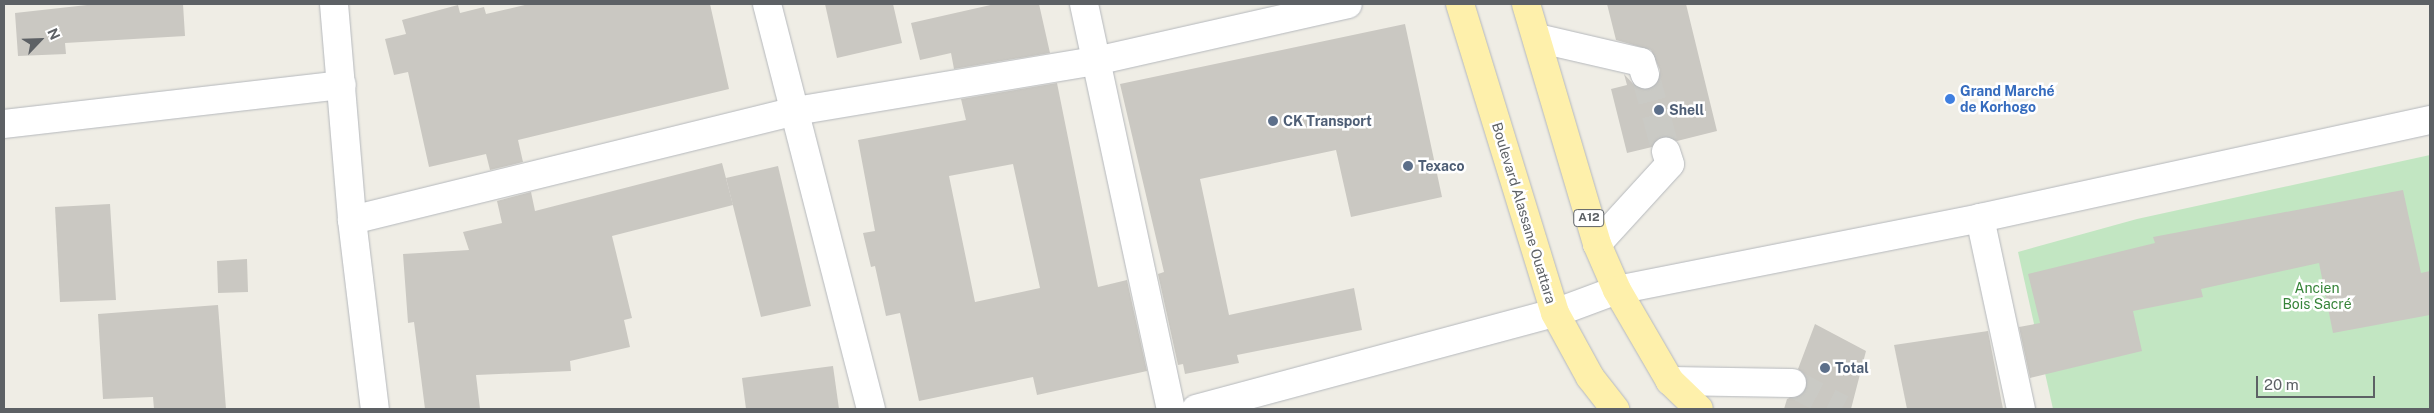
<!DOCTYPE html>
<meta charset="utf-8">
<style>
body{margin:0}
#map{position:relative;width:2434px;height:413px;overflow:hidden;background:#efede5;font-family:"Public Sans",sans-serif}
div>[style]{position:absolute}
.green>*{inset:0;background:#c2e6c2}
.building>*{inset:0;background:#cac8c2}
.minor-tunnel>*{height:28px;margin-top:-14px;transform-origin:0;background:repeating-linear-gradient(90deg,#cacac5 0 28px,transparent 0 42px)}
.roads{filter:drop-shadow(0 0 1px #b5b8bc) drop-shadow(0 0 1px #b5b8bc)}
.minor>*{height:28px;margin:-14px;padding:0 14px;transform-origin:14px;border-radius:14px;background:#fff}
.major>*{height:28px;margin:-14px;padding:0 14px;transform-origin:14px;border-radius:14px;background:#fef0ab}
.dots>*{width:14px;height:14px;translate:-50% -50%;box-sizing:border-box;border:2px solid #fff;border-radius:50%}
span{translate:-50% -50%;white-space:nowrap;text-align:center;line-height:1.15;-webkit-text-stroke:5px #fff;paint-order:stroke}
.shield-label span{padding:1px 4px;background:#fff;border:1px solid;border-radius:4px;-webkit-text-stroke-width:0}
.shield-label{font-size:12px;color:#5d6165;font-weight:700}
.shop-label{font-size:14px;color:#366cbe;font-weight:700}
.left{translate:0 -50%;text-align:left}
.service-label{font-size:14px;color:#4e5e75;font-weight:700}
.street-label{font-size:14px;color:#5d6165}
.park-label{font-size:14px;color:#368439}
.frame{position:absolute;inset:0;border:5px solid #5d6165;pointer-events:none}
.north{position:absolute;left:15px;top:15px;width:50px;height:50px;-webkit-text-stroke:4px #fff;paint-order:stroke;rotate:66deg;font-size:14px;font-weight:700;line-height:20px;text-align:center;color:#5d6165}
.north::after{content:'';display:block;margin:auto;width:18px;height:22px;background:#5d6165;clip-path:polygon(50% 0,100% 100%,50% 72%,0 100%)}
.scale{position:absolute;left:2256px;top:376px;width:119px;height:22px;box-sizing:border-box;border:2px solid #5d6165;border-top:0;padding-left:6px;font-size:15px;line-height:18px;white-space:nowrap;color:#5d6165;-webkit-text-stroke:4px #fff;paint-order:stroke}
</style>
<div id="map">
<div class="green">
<i style="clip-path:polygon(2430px 155px,2430px 409px,2053px 409px,2018px 252px,2137px 219px)"></i>
</div>
<div class="building">
<i style="clip-path:polygon(96px 4px,183px 4px,185px 36px,65px 43px,66px 54px,18px 56px,15px 13px)"></i>
<i style="clip-path:polygon(529px 4px,710px 4px,729px 89px,518px 140px,523px 162px,490px 170px,486px 154px,429px 167px,408px 72px,394px 75px,385px 39px,406px 34px,402px 20px,458px 5px,460px 13px,484px 7px,486px 14px)"></i>
<i style="clip-path:polygon(825px 4px,893px 4px,902px 43px,837px 58px)"></i>
<i style="clip-path:polygon(995px 4px,1039px 4px,1050px 53px,954px 69px,951px 53px,920px 60px,911px 23px)"></i>
<i style="clip-path:polygon(1607px 4px,1686px 4px,1717px 131px,1677px 141px,1662px 137px,1652px 147px,1627px 153px,1611px 89px,1627px 85px,1624px 74px,1635px 86px,1650px 89px,1660px 78px,1660px 70px,1651px 50px,1616px 40px)"></i>
<i style="clip-path:polygon(1405px 24px,1442px 197px,1351px 217px,1336px 150px,1200px 179px,1229px 315px,1354px 288px,1362px 330px,1237px 355px,1239px 363px,1185px 374px,1183px 364px,1178px 365px,1158px 274px,1164px 272px,1120px 84px)"></i>
<i style="clip-path:polygon(evenodd,1057px 83px,1098px 287px,1127px 280px,1147px 371px,1037px 395px,1033px 377px,919px 401px,900px 313px,886px 316px,875px 266px,871px 267px,863px 233px,875px 231px,858px 140px,966px 120px,961px 99px,1057px 83px,1013px 164px,1040px 288px,975px 302px,949px 176px,1013px 164px)"></i>
<i style="clip-path:polygon(722px 163px,733px 205px,612px 236px,632px 318px,624px 320px,630px 347px,570px 361px,571px 371px,476px 375px,480px 409px,425px 409px,414px 322px,408px 323px,403px 254px,469px 250px,463px 232px,502px 223px,497px 201px,531px 192px,535px 211px)"></i>
<i style="clip-path:polygon(778px 166px,811px 306px,761px 317px,726px 178px)"></i>
<i style="clip-path:polygon(2403px 190px,2421px 273px,2430px 271px,2430px 315px,2333px 333px,2319px 263px,2201px 289px,2203px 297px,2133px 311px,2142px 351px,2030px 378px,2019px 327px,2040px 323px,2028px 274px,2155px 243px,2153px 237px)"></i>
<i style="clip-path:polygon(110px 204px,116px 300px,60px 302px,55px 207px)"></i>
<i style="clip-path:polygon(247px 259px,248px 292px,218px 293px,217px 261px)"></i>
<i style="clip-path:polygon(218px 305px,226px 409px,154px 409px,153px 397px,103px 399px,98px 314px)"></i>
<i style="clip-path:polygon(1815px 324px,1866px 351px,1851px 409px,1784px 409px,1787px 399px,1806px 391px,1806px 376px,1798px 369px)"></i>
<i style="clip-path:polygon(1988px 331px,2003px 409px,1907px 409px,1894px 345px)"></i>
<i style="clip-path:polygon(833px 366px,839px 409px,746px 409px,742px 378px)"></i>
</div>
<div class="minor-tunnel">
<i style="left:1645px;top:74px;width:81px;rotate:74.9deg"></i>
<i style="left:1792px;top:383px;width:56px;rotate:27.5deg"></i>
</div>
<div class="roads">
<div class="minor">
<i style="left:334px;top:4px;width:217px;rotate:85.2deg"></i>
<i style="left:352px;top:220px;width:190px;rotate:83.1deg"></i>
<i style="left:767px;top:4px;width:418px;rotate:75.6deg"></i>
<i style="left:1084px;top:4px;width:414px;rotate:77.9deg"></i>
<i style="left:1537px;top:38px;width:107px;rotate:13deg"></i>
<i style="left:1641px;top:62px;width:13px;rotate:72deg"></i>
<i style="left:4px;top:124px;width:340px;rotate:-6.6deg"></i>
<i style="left:1980px;top:218px;width:195px;rotate:77.9deg"></i>
<i style="left:352px;top:220px;width:457px;rotate:-13.8deg"></i>
<i style="left:796px;top:111px;width:308px;rotate:-9.5deg"></i>
<i style="left:1100px;top:60px;width:254px;rotate:-12.7deg"></i>
<i style="left:1597px;top:244px;width:108px;rotate:-47.6deg"></i>
<i style="left:1670px;top:164px;width:13px;rotate:-108deg"></i>
<i style="left:1670px;top:381px;width:122px;rotate:0.9deg"></i>
<i style="left:1196px;top:409px;width:372px;rotate:-15deg"></i>
<i style="left:1555px;top:313px;width:66px;rotate:-20.4deg"></i>
<i style="left:1617px;top:290px;width:370px;rotate:-11.2deg"></i>
<i style="left:1980px;top:218px;width:461px;rotate:-12.3deg"></i>
</div>
<div class="major">
<i style="left:1460px;top:4px;width:323px;rotate:72.9deg"></i>
<i style="left:1555px;top:313px;width:73px;rotate:61.3deg"></i>
<i style="left:1590px;top:377px;width:41px;rotate:52deg"></i>
<i style="left:1526px;top:4px;width:250px;rotate:73.5deg"></i>
<i style="left:1597px;top:244px;width:50px;rotate:66.5deg"></i>
<i style="left:1617px;top:290px;width:105px;rotate:59.8deg"></i>
<i style="left:1670px;top:381px;width:40px;rotate:44deg"></i>
</div>
</div>
<div class="dots">
<i style="left:1950px;top:99px;background:#3f7fe0"></i>
<i style="left:1659px;top:110px;background:#5c6f8a"></i>
<i style="left:1273px;top:121px;background:#5c6f8a"></i>
<i style="left:1408px;top:166px;background:#5c6f8a"></i>
<i style="left:1825px;top:368px;background:#5c6f8a"></i>
</div>
<div class="shield-label">
<span style="left:1589px;top:218px">A12</span>
</div>
<div class="shop-label">
<span class="left" style="left:1960px;top:99px">Grand Marché<br>de Korhogo</span>
</div>
<div class="service-label">
<span class="left" style="left:1669px;top:110px">Shell</span>
<span class="left" style="left:1283px;top:121px">CK Transport</span>
<span class="left" style="left:1418px;top:166px">Texaco</span>
<span class="left" style="left:1835px;top:368px">Total</span>
</div>
<div class="street-label">
<span style="left:1524px;top:213px;rotate:73deg">Boulevard Alassane Ouattara</span>
</div>
<div class="park-label">
<span style="left:2317px;top:296px">Ancien<br>Bois Sacré</span>
</div>
<div class="frame"></div>
<div class="north">N</div>
<div class="scale">20 m</div>
</div>
